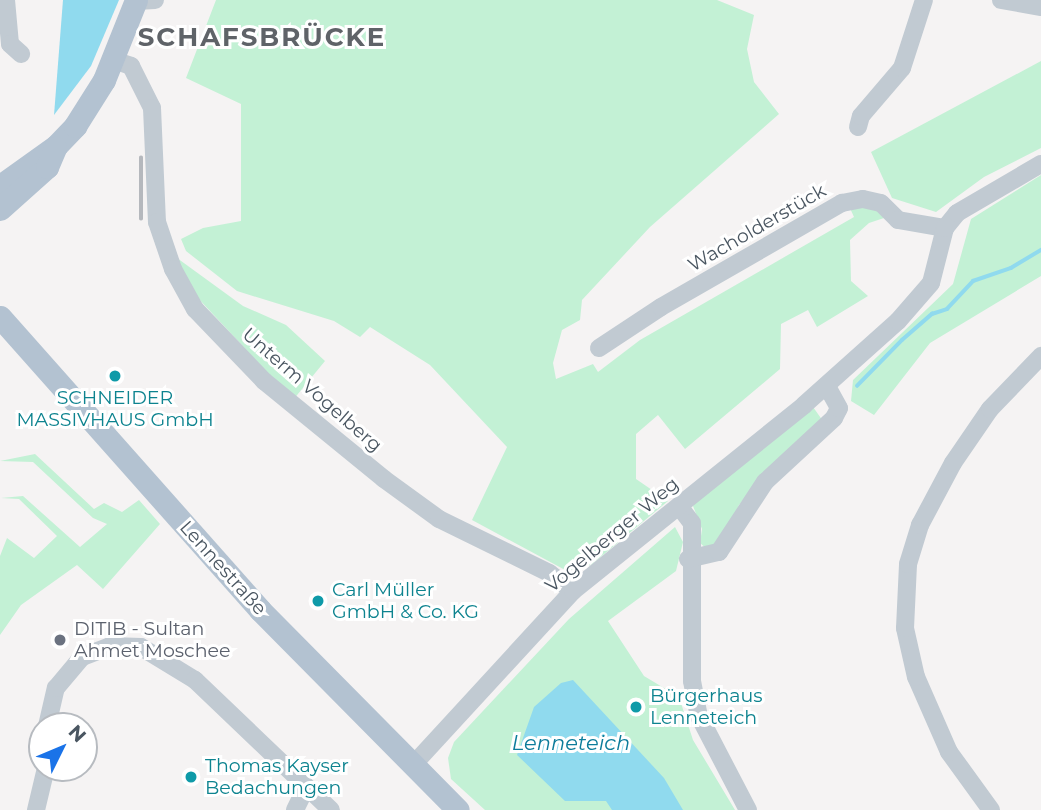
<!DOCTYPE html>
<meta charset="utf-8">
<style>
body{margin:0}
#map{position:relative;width:1041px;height:810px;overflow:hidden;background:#f5f3f3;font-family:Montserrat,sans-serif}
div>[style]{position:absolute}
.green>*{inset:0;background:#c3f1d5}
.water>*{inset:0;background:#90daee}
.stream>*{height:3.5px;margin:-1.75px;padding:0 1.75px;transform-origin:1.75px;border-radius:1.75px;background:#90daee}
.minor>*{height:18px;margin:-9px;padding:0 9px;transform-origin:9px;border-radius:9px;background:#c1cad2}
.major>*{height:23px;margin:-11.5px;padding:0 11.5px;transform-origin:11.5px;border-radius:11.5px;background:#b3c2d1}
.rail>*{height:3.5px;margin:-1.75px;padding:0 1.75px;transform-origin:1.75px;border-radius:1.75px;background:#b5b8bd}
.dots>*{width:19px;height:19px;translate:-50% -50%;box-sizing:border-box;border:4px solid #fff;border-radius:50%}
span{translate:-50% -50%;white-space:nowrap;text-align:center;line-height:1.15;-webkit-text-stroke:6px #fff;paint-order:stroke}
.street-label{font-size:19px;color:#4a5661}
.culture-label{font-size:19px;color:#0d838f}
.left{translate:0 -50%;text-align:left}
.worship-label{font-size:19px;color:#5b616d}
.water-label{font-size:21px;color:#0c7c9b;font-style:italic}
.district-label{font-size:26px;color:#5f6368;font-weight:700;letter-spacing:2px}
.north{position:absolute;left:28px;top:712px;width:70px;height:70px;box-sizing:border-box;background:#fff;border:2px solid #b7bbc0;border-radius:50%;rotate:47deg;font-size:19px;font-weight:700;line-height:28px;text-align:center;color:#4a5661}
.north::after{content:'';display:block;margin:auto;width:24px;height:32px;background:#1a73e8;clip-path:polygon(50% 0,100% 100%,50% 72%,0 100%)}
</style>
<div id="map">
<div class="green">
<i style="clip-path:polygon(216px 0,717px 0,754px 15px,747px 49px,754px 82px,779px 114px,650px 227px,582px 300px,580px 320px,562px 330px,553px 363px,556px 379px,593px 364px,598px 372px,640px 340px,854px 217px,849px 206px,875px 206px,887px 217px,869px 223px,850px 240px,851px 281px,868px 296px,817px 327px,808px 310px,781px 324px,780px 369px,685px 449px,658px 415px,636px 434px,636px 479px,668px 501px,591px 565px,567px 571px,472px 520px,507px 447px,430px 365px,370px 327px,360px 337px,334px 321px,237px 291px,186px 251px,181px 239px,203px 228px,241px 221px,241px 104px,186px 78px)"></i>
<i style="clip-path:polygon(1041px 61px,1041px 148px,984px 177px,936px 212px,892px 198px,871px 152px)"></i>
<i style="clip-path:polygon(1041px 175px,1041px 276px,930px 343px,874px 415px,851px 401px,853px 380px,953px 284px,971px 219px)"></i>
<i style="clip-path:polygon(177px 258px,243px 306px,286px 325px,325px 361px,293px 400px,196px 296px)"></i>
<i style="clip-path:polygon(813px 407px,823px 421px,755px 485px,739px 505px,724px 539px,707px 549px,700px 543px,702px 529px,693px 506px,701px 492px)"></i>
<i style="clip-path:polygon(35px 454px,94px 509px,104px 503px,122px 512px,139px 500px,160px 524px,103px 589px,77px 565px,21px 605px,0 635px,0 556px,7px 538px,34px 558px,57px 536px,19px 499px,1px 498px,23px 496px,80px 547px,107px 524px,93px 518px,33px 462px,0 461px)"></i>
<i style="clip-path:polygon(675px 527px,683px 542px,676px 571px,608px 621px,644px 676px,679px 697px,693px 740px,735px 810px,485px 810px,451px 779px,448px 758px,454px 742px,569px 619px)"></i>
</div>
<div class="water">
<i style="clip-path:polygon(63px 0,119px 0,91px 66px,54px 115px)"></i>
<i style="clip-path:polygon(573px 680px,664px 778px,683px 810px,612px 810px,606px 801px,565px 801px,517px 755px,534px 707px,561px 683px)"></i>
</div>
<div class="stream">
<i style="left:857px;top:386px;width:64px;rotate:-45.6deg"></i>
<i style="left:902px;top:340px;width:40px;rotate:-41deg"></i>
<i style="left:932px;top:314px;width:16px;rotate:-18deg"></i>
<i style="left:947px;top:309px;width:38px;rotate:-47deg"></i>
<i style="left:973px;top:281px;width:40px;rotate:-18.9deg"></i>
<i style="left:1011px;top:268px;width:35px;rotate:-31deg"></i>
</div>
<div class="minor">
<i style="left:6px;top:0;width:44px;rotate:84.8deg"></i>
<i style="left:10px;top:44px;width:15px;rotate:42deg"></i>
<i style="left:1001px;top:0;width:41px;rotate:9.9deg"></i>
<i style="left:136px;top:1px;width:19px;rotate:-3deg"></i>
<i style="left:113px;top:60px;width:19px;rotate:18deg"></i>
<i style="left:131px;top:66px;width:47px;rotate:63.4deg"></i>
<i style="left:152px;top:108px;width:114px;rotate:87.5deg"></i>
<i style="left:157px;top:222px;width:50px;rotate:71.2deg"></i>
<i style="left:173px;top:269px;width:46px;rotate:61.2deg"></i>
<i style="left:195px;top:309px;width:100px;rotate:46.2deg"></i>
<i style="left:264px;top:381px;width:155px;rotate:39.2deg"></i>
<i style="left:384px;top:479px;width:68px;rotate:36deg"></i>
<i style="left:439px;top:519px;width:123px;rotate:26.1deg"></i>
<i style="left:549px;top:573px;width:30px;rotate:37deg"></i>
<i style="left:858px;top:127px;width:11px;rotate:-75deg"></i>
<i style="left:861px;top:116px;width:63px;rotate:-49.5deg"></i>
<i style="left:902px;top:68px;width:71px;rotate:-72.1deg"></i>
<i style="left:599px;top:348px;width:74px;rotate:-33.5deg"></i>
<i style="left:661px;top:307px;width:209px;rotate:-29.9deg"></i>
<i style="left:842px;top:203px;width:21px;rotate:-11deg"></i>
<i style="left:863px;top:199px;width:18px;rotate:13deg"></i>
<i style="left:881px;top:203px;width:24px;rotate:45deg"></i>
<i style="left:898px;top:220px;width:48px;rotate:9.7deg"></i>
<i style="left:679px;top:506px;width:21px;rotate:53deg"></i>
<i style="left:692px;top:523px;width:158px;rotate:90deg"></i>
<i style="left:692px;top:681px;width:36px;rotate:79deg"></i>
<i style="left:699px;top:716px;width:106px;rotate:62.5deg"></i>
<i style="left:688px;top:559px;width:32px;rotate:-13deg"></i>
<i style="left:719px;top:552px;width:84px;rotate:-56.7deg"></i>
<i style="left:765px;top:482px;width:94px;rotate:-42.8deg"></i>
<i style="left:834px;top:418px;width:11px;rotate:-63deg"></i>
<i style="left:839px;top:408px;width:25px;rotate:-119deg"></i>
<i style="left:47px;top:726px;width:39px;rotate:-77deg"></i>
<i style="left:56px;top:688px;width:40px;rotate:-50deg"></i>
<i style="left:82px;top:657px;width:30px;rotate:-21deg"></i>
<i style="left:110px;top:646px;width:31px;rotate:2deg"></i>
<i style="left:141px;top:647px;width:63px;rotate:31.4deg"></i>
<i style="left:195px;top:680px;width:188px;rotate:43.7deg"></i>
<i style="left:412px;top:766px;width:238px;rotate:-47.4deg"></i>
<i style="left:573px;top:591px;width:297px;rotate:-38.8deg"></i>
<i style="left:804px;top:405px;width:126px;rotate:-41.8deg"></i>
<i style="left:898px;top:321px;width:50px;rotate:-49deg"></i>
<i style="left:931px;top:283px;width:57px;rotate:-75.7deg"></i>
<i style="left:945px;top:228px;width:19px;rotate:-51deg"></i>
<i style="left:957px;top:213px;width:97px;rotate:-30.3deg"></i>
<i style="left:36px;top:810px;width:43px;rotate:-76.6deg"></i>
<i style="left:295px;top:810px;width:25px;rotate:-64deg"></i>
<i style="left:991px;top:810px;width:72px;rotate:-125.9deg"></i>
<i style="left:949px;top:752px;width:82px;rotate:-113.7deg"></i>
<i style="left:916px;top:677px;width:50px;rotate:-102.7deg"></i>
<i style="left:905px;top:628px;width:64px;rotate:-87.3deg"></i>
<i style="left:908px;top:564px;width:41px;rotate:-72.9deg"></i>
<i style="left:920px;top:525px;width:70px;rotate:-62deg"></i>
<i style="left:953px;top:463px;width:65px;rotate:-55.6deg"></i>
<i style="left:990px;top:409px;width:74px;rotate:-46.1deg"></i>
</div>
<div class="major">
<i style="left:0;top:186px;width:69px;rotate:-35.5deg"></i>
<i style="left:56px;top:146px;width:28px;rotate:-46deg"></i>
<i style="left:75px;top:126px;width:54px;rotate:-57.8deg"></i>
<i style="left:104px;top:80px;width:86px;rotate:-68.2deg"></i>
<i style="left:0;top:209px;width:63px;rotate:-41.8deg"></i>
<i style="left:47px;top:167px;width:21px;rotate:-67deg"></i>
<i style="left:0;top:317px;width:392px;rotate:48.4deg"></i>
<i style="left:260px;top:610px;width:281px;rotate:45.3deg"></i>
</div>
<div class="rail">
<i style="left:141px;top:219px;width:61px;rotate:-90deg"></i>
</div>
<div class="dots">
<i style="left:115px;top:376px;background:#0f9aa8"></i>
<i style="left:318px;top:601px;background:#0f9aa8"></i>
<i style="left:60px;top:640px;background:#6b7280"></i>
<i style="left:636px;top:707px;background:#0f9aa8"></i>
<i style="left:191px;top:777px;background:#0f9aa8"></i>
</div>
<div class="street-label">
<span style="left:757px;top:228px;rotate:-30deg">Wacholderstück</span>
<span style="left:312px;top:390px;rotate:41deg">Unterm Vogelberg</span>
<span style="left:612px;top:535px;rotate:-40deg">Vogelberger Weg</span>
<span style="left:223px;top:568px;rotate:48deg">Lennestraße</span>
</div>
<div class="culture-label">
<span style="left:115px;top:409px">SCHNEIDER<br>MASSIVHAUS GmbH</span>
<span class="left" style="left:332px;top:601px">Carl Müller<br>GmbH &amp; Co. KG</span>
<span class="left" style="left:650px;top:707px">Bürgerhaus<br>Lenneteich</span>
<span class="left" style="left:205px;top:777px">Thomas Kayser<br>Bedachungen</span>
</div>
<div class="worship-label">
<span class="left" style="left:74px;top:640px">DITIB - Sultan<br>Ahmet Moschee</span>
</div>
<div class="water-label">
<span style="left:571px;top:743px">Lenneteich</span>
</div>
<div class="district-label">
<span style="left:262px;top:38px">SCHAFSBRÜCKE</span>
</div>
<div class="north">N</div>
</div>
